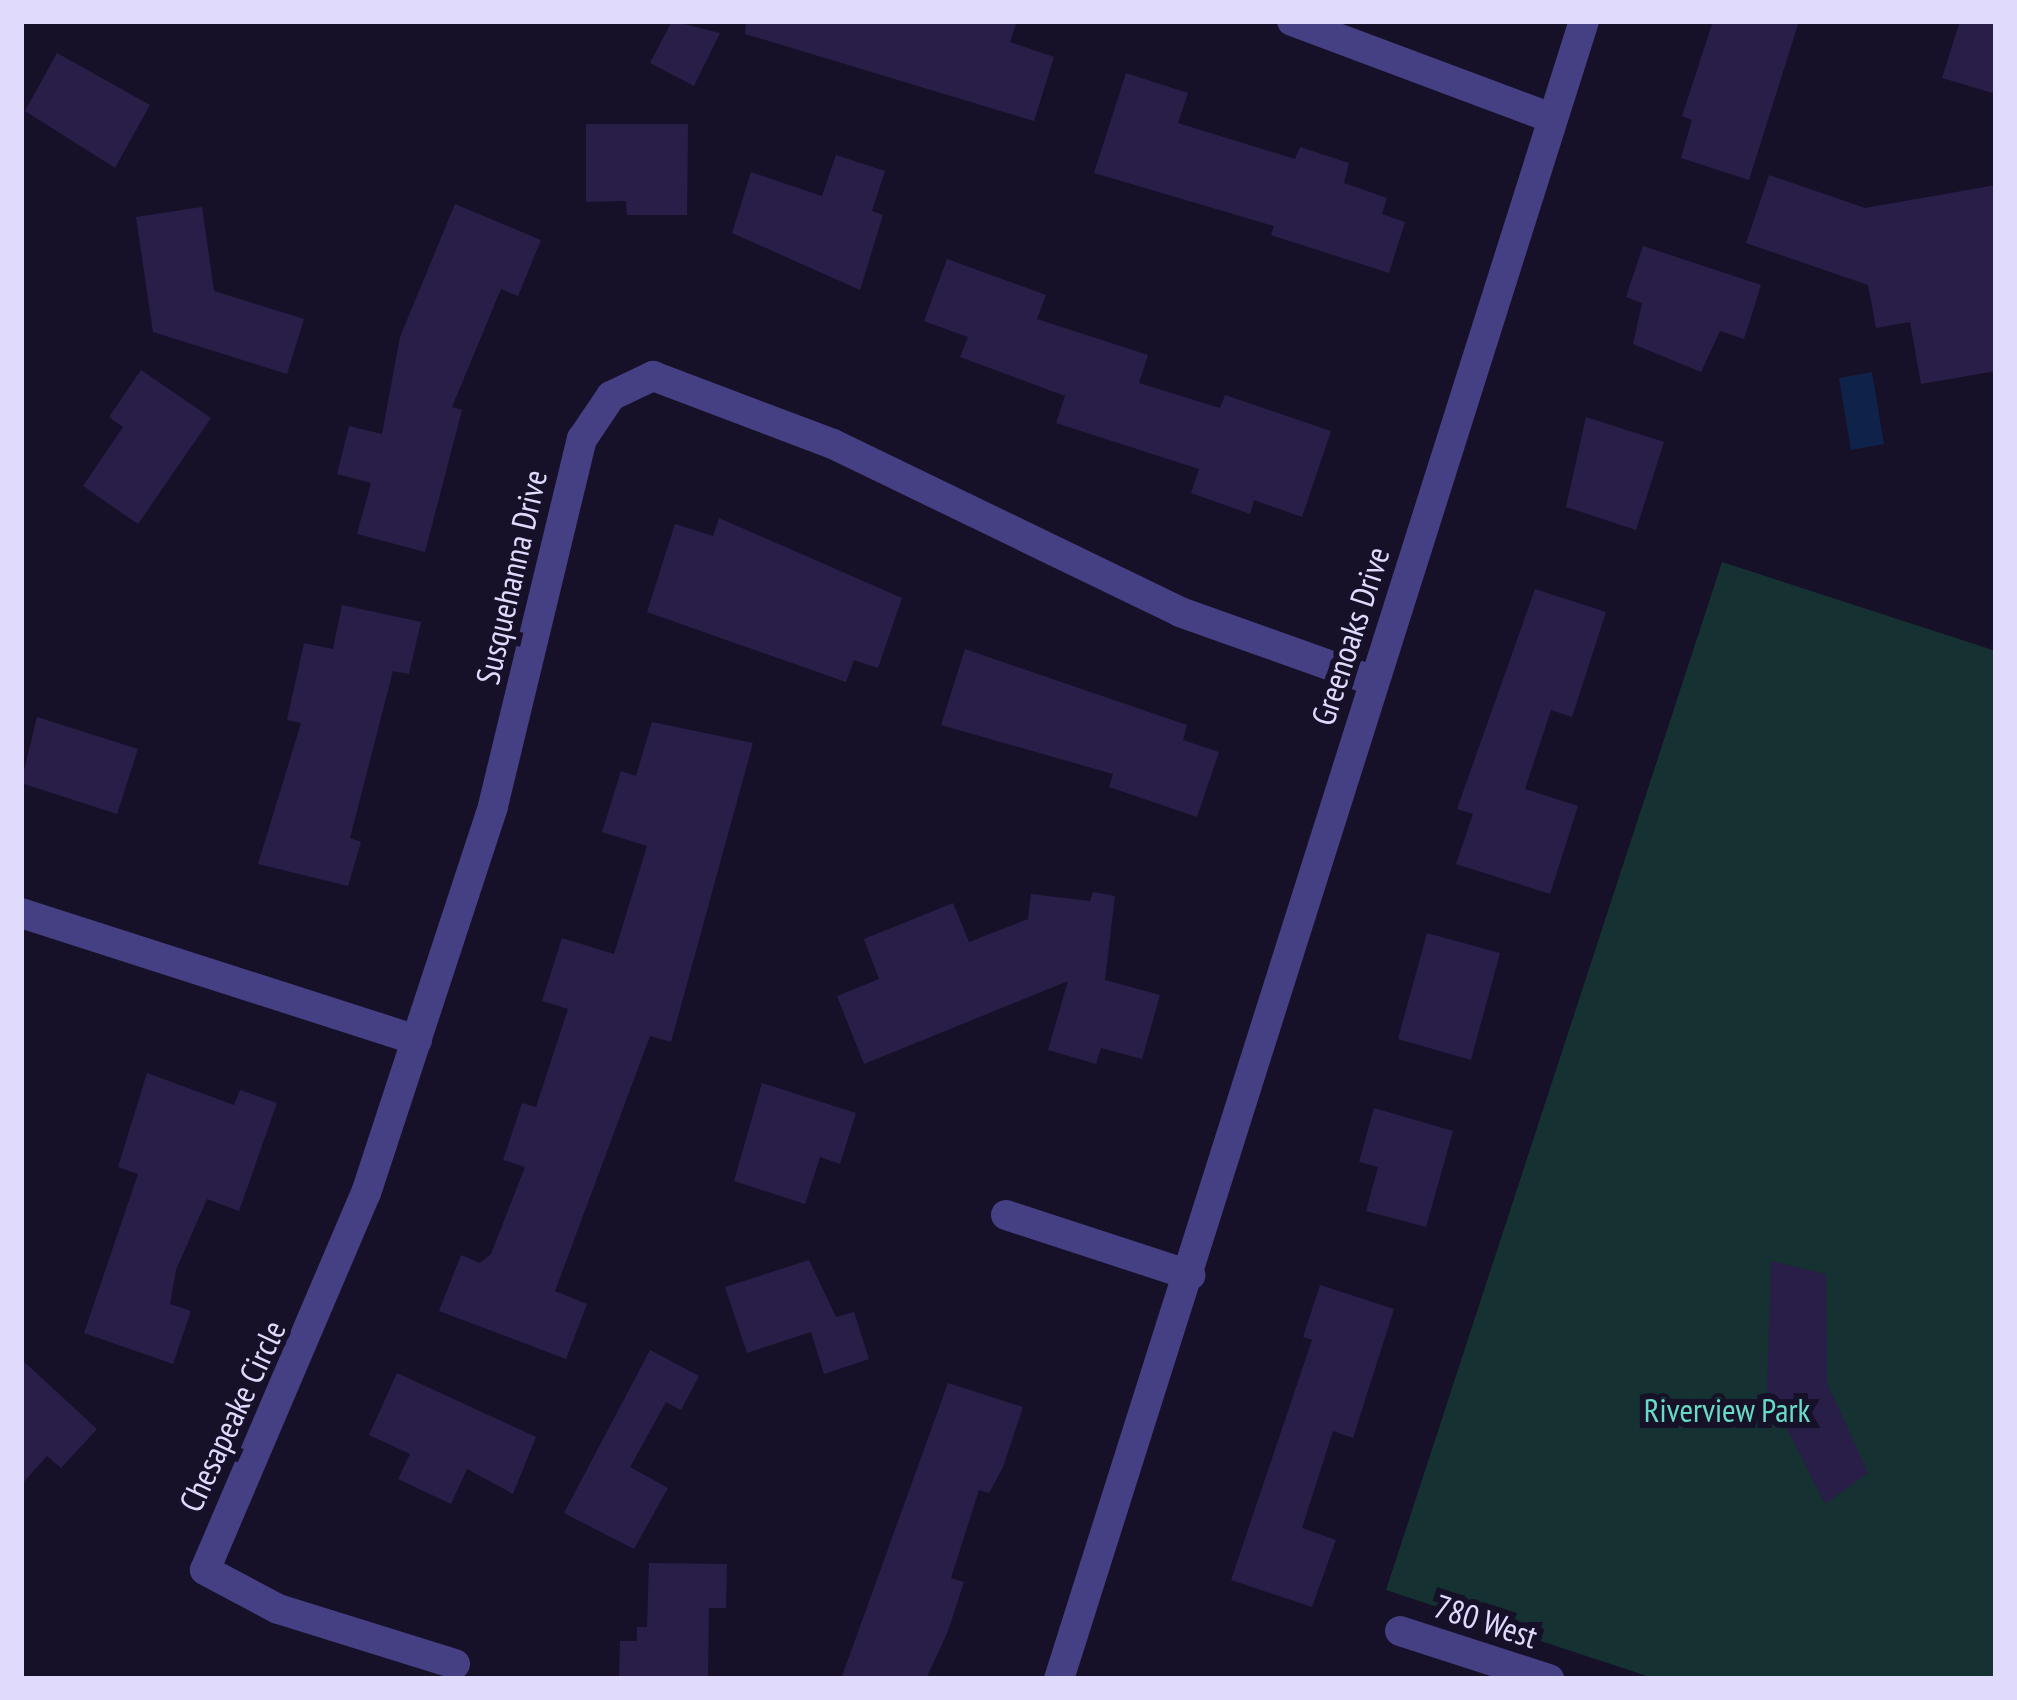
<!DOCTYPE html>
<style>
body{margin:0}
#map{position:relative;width:2017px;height:1700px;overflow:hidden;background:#161128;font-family:"PT Sans Narrow",sans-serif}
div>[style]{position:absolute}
.green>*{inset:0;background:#153131}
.water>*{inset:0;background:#0f2249}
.building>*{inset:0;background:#291e48}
.street>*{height:30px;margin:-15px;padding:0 15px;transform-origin:15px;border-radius:15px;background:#453f84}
span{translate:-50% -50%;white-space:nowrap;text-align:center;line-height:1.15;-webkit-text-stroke:12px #161128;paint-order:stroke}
.street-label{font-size:33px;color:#e0dafd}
.park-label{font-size:33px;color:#68dbc4}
.frame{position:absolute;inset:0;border:24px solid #e0dafd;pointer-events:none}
</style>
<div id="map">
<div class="green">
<i style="clip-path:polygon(1722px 562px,1996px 651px,1996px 1679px,1656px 1679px,1386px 1590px)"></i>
</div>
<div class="water">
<i style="clip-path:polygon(1872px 372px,1884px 444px,1851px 450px,1839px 378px)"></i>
</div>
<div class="building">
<i style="clip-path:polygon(672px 21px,720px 33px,694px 86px,650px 63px)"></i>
<i style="clip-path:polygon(746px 21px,1017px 21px,1010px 42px,1054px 57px,1034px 121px,745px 34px)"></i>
<i style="clip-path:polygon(1713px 21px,1799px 21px,1749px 180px,1681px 158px,1692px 120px,1682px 116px)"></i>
<i style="clip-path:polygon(1960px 21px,1996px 21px,1996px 94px,1942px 78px)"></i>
<i style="clip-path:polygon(57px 53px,150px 105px,115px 168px,25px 111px)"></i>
<i style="clip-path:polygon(1126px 73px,1188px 93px,1178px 123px,1295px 159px,1300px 147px,1349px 163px,1344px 183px,1387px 198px,1382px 214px,1405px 222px,1389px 273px,1271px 235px,1274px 226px,1094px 173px)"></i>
<i style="clip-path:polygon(586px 124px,688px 124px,687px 215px,627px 215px,626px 201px,586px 202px)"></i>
<i style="clip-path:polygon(836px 155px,885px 171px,872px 211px,883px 215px,860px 290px,732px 233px,751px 172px,822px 196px)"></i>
<i style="clip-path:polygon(1769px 175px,1865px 208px,1996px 185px,1996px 371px,1921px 384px,1910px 322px,1876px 328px,1868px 285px,1746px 243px)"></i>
<i style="clip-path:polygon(455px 204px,541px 240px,518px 296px,501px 289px,452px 407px,462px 410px,425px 552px,357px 534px,371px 483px,337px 474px,349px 426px,382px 434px,400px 337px)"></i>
<i style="clip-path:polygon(202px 207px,214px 291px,304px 319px,287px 374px,153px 332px,136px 217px)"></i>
<i style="clip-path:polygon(1643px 246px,1761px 285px,1744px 339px,1720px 331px,1701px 372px,1633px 344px,1642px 303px,1626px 297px)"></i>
<i style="clip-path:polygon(947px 259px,1046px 295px,1037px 319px,1148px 355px,1139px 383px,1220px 408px,1225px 395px,1331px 431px,1302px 517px,1254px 500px,1250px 514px,1191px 493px,1199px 469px,1056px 423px,1065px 396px,960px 357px,968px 337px,924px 321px)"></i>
<i style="clip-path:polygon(141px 370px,211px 418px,138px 524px,83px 486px,123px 427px,109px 417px)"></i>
<i style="clip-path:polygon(1586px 417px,1664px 442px,1636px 530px,1566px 507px)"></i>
<i style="clip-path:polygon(719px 518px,902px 598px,878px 668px,854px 660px,846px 682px,647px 612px,675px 524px,713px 536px)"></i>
<i style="clip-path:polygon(1535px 589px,1606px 612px,1572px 717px,1551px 710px,1525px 789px,1578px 806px,1550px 894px,1456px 864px,1473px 814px,1457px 809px)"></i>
<i style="clip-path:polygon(342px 605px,421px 622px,409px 674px,393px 671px,350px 838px,361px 842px,348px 886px,258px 864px,301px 723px,287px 720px,304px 643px,333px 649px)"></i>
<i style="clip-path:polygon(965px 649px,1187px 725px,1183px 740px,1219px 752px,1197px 817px,1109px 787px,1113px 774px,941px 725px)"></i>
<i style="clip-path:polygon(37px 717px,138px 749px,117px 814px,21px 783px)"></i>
<i style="clip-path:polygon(652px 722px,753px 743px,671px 1042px,650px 1036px,555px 1291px,587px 1304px,566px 1359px,439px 1311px,461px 1255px,480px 1263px,491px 1254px,525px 1167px,503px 1160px,522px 1103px,536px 1107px,568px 1009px,542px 1001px,562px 938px,614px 954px,647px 846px,602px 832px,621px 771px,636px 776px)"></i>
<i style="clip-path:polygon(1093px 892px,1115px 896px,1105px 980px,1160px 995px,1142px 1059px,1101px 1048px,1096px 1064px,1048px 1050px,1068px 981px,864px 1064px,837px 996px,879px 979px,864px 939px,953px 903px,969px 942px,1028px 919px,1031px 894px,1090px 901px)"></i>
<i style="clip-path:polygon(1427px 933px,1500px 953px,1471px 1060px,1398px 1039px)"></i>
<i style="clip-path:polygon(147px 1073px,234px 1105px,240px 1090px,277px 1103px,239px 1211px,207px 1199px,176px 1270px,170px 1304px,191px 1311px,173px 1364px,84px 1333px,138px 1174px,118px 1167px)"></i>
<i style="clip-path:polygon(762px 1083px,856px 1113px,840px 1164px,820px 1157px,805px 1204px,734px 1181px)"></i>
<i style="clip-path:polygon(1374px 1108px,1453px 1131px,1426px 1227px,1366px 1211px,1378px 1167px,1359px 1162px)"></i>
<i style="clip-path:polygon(809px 1260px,836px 1317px,854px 1312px,869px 1359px,824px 1374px,811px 1332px,747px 1353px,725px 1287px)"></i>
<i style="clip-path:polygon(1771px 1261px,1826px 1274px,1827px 1383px,1868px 1473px,1825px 1504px,1767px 1389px)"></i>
<i style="clip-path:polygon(1320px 1285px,1394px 1309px,1353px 1438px,1333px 1431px,1302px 1528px,1336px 1540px,1312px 1607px,1231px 1580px,1312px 1340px,1303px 1337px)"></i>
<i style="clip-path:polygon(650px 1350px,699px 1376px,681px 1410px,666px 1402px,630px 1467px,668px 1488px,634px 1549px,564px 1513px)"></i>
<i style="clip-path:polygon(21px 1359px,97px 1429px,61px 1468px,47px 1456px,21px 1485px)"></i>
<i style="clip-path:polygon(397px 1373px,536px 1437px,513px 1494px,467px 1469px,451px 1504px,398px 1479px,410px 1454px,369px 1435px)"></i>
<i style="clip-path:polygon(948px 1383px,1023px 1407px,1003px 1467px,989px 1493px,979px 1490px,951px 1578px,964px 1582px,948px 1631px,926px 1679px,841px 1679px)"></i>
<i style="clip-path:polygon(649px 1563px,727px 1564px,726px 1608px,709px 1608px,708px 1679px,619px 1679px,620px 1641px,637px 1641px,637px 1627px,647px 1627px)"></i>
</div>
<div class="street">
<i style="left:1292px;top:21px;width:278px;rotate:20.5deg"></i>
<i style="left:21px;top:913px;width:416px;rotate:17.8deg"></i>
<i style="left:1006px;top:1215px;width:194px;rotate:18.1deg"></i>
<i style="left:1400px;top:1631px;width:157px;rotate:17.9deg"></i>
<i style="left:455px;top:1664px;width:185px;rotate:-162.7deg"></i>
<i style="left:278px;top:1609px;width:83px;rotate:-151.9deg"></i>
<i style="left:205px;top:1570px;width:410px;rotate:-66.9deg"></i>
<i style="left:366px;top:1193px;width:407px;rotate:-71.8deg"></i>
<i style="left:493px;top:806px;width:378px;rotate:-76.4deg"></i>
<i style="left:582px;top:439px;width:52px;rotate:-56deg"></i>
<i style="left:611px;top:396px;width:47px;rotate:-25.5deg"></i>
<i style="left:653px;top:376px;width:192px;rotate:20.7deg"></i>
<i style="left:833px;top:444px;width:386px;rotate:25.8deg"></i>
<i style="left:1180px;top:612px;width:206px;rotate:19.6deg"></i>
<i style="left:1059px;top:1679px;width:1739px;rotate:-72.43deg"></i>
</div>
<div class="street-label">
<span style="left:511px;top:577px;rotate:-77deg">Susquehanna Drive</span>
<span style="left:1350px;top:636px;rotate:-72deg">Greenoaks Drive</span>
<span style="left:232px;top:1416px;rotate:-65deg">Chesapeake Circle</span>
<span style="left:1486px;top:1621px;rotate:18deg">780 West</span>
</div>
<div class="park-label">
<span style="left:1727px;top:1410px">Riverview Park</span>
</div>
<div class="frame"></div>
</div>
